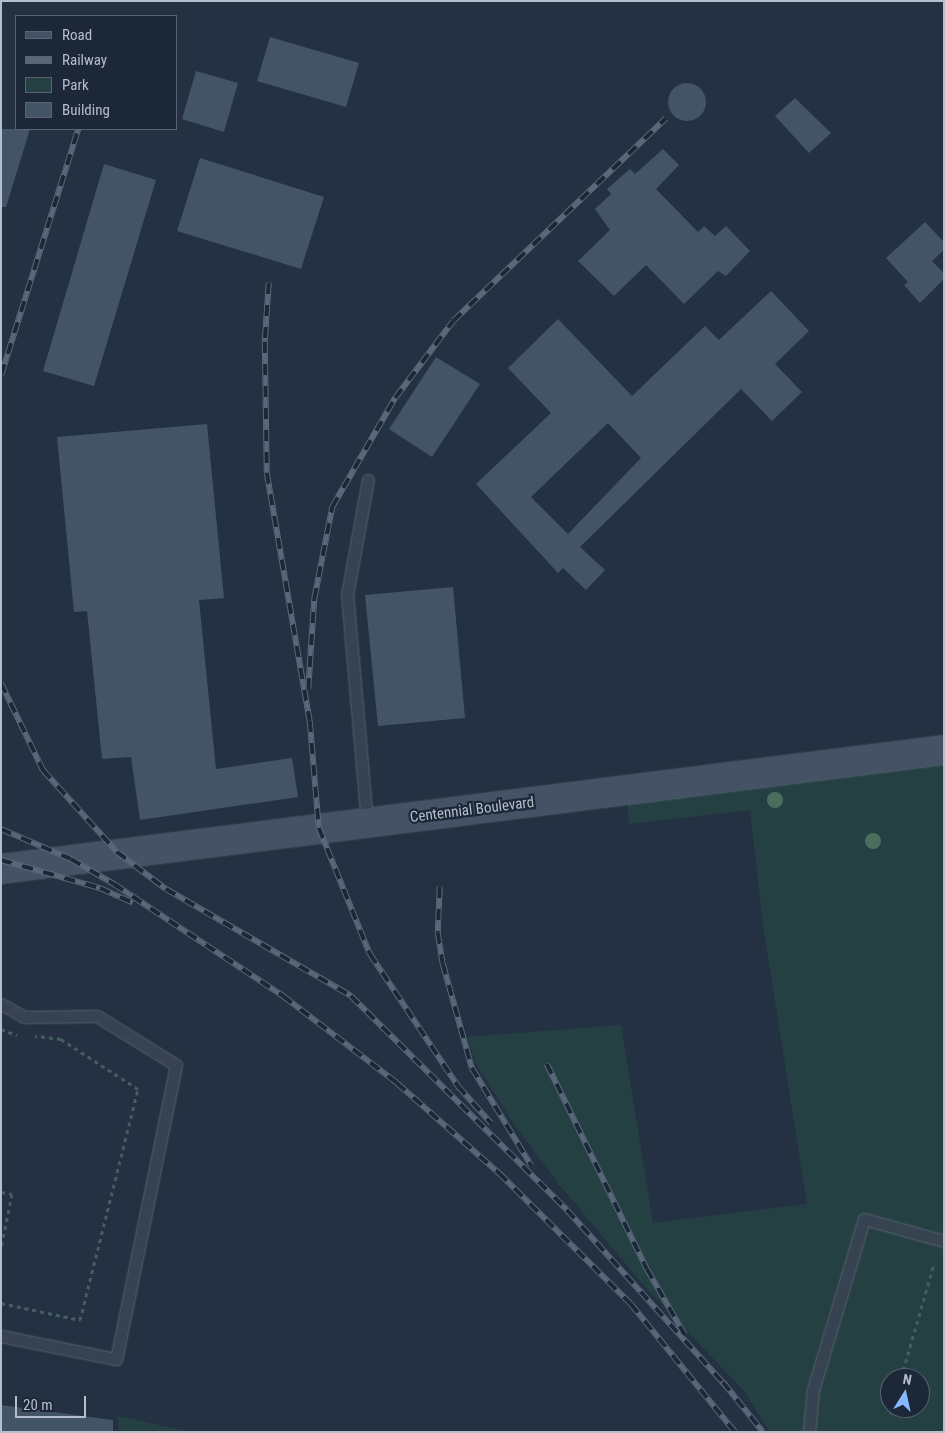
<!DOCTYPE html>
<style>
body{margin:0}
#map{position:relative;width:945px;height:1433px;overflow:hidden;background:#233142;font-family:"Roboto Condensed",sans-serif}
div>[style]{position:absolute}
.green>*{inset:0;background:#254043}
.building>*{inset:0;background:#445467}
.round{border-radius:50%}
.path>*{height:3px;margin-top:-1.5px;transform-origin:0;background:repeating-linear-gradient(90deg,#435d60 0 4px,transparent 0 8px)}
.roads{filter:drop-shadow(0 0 1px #55616f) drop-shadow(0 0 1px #55616f)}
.lane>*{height:11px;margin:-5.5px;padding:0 5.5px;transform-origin:5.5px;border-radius:5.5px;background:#384352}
.secondary>*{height:28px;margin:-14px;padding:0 14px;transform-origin:14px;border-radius:14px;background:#455265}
.rail>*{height:5.5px;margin-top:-2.75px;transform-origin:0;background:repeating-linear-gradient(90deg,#1c2837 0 11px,#596779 0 22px);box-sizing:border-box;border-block:1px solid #596779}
.trees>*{width:16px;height:16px;margin:-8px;border-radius:50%;background:#4a6e5e}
span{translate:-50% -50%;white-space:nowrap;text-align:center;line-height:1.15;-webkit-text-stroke:4.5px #1c2837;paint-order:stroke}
.street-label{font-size:15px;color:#b4becc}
.frame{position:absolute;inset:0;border:2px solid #b4becc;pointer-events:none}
.legend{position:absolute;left:15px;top:15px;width:162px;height:115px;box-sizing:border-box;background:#1c2837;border:1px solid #596473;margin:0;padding:6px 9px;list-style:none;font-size:15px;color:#b4becc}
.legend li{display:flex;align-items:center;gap:10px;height:25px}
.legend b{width:25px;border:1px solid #596473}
.north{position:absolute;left:880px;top:1368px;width:50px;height:50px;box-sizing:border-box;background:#1c2837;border:1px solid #596473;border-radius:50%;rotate:10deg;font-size:14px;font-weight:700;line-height:20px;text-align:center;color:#b4becc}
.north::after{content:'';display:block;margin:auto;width:18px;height:22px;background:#86b8ff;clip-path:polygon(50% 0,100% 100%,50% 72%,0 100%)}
.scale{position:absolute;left:15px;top:1396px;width:71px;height:22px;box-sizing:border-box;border:2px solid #b4becc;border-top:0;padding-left:6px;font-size:15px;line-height:18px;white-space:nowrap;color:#b4becc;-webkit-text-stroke:4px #1c2837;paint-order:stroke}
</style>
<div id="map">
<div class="green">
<i style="clip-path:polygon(evenodd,944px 750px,944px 1432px,770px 1432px,744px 1391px,646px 1288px,557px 1182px,515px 1126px,476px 1064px,467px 1037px,621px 1025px,653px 1223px,807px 1204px,763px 925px,750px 810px,629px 824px,627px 790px,944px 750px,890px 1378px,920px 1378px,920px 1408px,890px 1408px,890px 1378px)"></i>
<i style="clip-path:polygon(118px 1416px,190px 1432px,119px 1432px)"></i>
</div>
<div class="building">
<i style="clip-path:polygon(270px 37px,359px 63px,346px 107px,257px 81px)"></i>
<i style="clip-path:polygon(196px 71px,238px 83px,224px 132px,182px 119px)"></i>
<i class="round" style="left:668px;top:83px;width:38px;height:38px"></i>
<i style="clip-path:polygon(795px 98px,831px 133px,809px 153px,775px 116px)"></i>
<i style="clip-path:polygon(1px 129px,30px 129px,6px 207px,1px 207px)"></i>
<i style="clip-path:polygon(663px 149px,679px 165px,656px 189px,698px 232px,704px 226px,715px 236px,726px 226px,750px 251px,726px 276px,718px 271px,684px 304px,646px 265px,614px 296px,578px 261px,610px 230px,595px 209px,611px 194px,607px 189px,630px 169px,635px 174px)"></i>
<i style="clip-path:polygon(200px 158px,324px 197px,301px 269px,177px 231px)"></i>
<i style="clip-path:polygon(104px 164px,156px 180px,94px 386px,43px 371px)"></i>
<i style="clip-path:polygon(925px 222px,944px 242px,944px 250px,932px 261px,944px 273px,944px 279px,920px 303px,904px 285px,908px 282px,886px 258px)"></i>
<i style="clip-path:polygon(evenodd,771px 291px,809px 331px,775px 364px,802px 392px,772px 421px,741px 389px,580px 547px,605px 570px,586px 590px,563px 568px,558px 573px,476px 484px,551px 413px,508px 368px,558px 319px,632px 396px,705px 326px,719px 340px,771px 291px,608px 423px,641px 458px,568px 534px,531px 497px,608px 423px)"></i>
<i style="clip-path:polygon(436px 357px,480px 384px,432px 457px,389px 429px)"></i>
<i style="clip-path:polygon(207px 424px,224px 598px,199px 600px,216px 769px,292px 758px,298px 797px,140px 820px,131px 757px,102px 759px,87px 611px,74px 612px,57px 437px)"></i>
<i style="clip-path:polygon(453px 587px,465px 718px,378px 726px,365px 595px)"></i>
<i style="clip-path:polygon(1px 1405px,113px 1420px,113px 1432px,1px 1432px)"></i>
</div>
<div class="path">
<i style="left:1px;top:1029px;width:17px;rotate:21deg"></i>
<i style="left:1px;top:1192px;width:11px;rotate:10deg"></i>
<i style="left:12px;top:1194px;width:55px;rotate:101.5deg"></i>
<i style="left:1px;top:1303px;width:81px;rotate:12.1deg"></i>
<i style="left:80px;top:1320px;width:238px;rotate:-75.9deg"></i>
<i style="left:138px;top:1089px;width:92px;rotate:-147deg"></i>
<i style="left:61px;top:1039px;width:26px;rotate:-173deg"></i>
<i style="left:901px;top:1378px;width:119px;rotate:-73.9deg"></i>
<i style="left:891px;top:1414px;width:6px;rotate:-72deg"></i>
</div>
<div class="roads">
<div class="lane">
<i style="left:367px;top:822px;width:228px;rotate:-95deg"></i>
<i style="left:347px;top:595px;width:117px;rotate:-79.7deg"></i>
<i style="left:1px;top:1004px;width:26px;rotate:29deg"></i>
<i style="left:24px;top:1017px;width:73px;rotate:-0.8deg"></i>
<i style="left:97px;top:1016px;width:93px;rotate:31.8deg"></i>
<i style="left:176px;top:1065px;width:300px;rotate:101.5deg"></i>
<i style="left:116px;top:1359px;width:117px;rotate:-168.7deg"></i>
<i style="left:809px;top:1432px;width:42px;rotate:-84.6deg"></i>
<i style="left:813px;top:1390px;width:178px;rotate:-73.4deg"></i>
<i style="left:864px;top:1219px;width:83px;rotate:15.4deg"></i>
</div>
<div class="secondary">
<i style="left:1px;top:869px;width:950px;rotate:-7.19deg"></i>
</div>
</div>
<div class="rail">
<i style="left:269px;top:283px;width:59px;rotate:93.9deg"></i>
<i style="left:265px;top:342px;width:131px;rotate:89.1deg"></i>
<i style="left:267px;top:473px;width:252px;rotate:80.2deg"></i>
<i style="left:310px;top:721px;width:107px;rotate:85.2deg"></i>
<i style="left:319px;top:828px;width:136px;rotate:68deg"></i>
<i style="left:370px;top:954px;width:159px;rotate:56.3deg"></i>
<i style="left:458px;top:1086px;width:50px;rotate:48.3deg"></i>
<i style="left:1px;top:375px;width:258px;rotate:-72.6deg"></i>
<i style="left:1px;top:683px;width:97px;rotate:64.2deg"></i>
<i style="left:43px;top:770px;width:110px;rotate:47.9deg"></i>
<i style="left:117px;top:852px;width:61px;rotate:37.1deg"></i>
<i style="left:166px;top:889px;width:214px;rotate:30deg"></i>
<i style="left:351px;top:996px;width:304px;rotate:44.7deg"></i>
<i style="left:567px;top:1210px;width:237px;rotate:47.9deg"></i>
<i style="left:308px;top:689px;width:90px;rotate:-86.2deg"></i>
<i style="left:314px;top:599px;width:94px;rotate:-78.9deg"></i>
<i style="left:332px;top:507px;width:126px;rotate:-60deg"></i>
<i style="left:395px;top:398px;width:96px;rotate:-53deg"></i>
<i style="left:453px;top:321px;width:294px;rotate:-43.6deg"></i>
<i style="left:1px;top:829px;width:76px;rotate:23.2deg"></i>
<i style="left:71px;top:859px;width:50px;rotate:30.2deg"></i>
<i style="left:114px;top:884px;width:203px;rotate:33.5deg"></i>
<i style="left:283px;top:996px;width:143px;rotate:37.3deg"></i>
<i style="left:397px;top:1083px;width:136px;rotate:41.4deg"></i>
<i style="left:499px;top:1173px;width:186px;rotate:44.8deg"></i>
<i style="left:631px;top:1304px;width:165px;rotate:50.9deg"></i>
<i style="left:1px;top:860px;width:103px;rotate:15.8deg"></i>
<i style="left:100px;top:888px;width:36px;rotate:24deg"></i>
<i style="left:440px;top:887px;width:46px;rotate:92.5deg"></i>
<i style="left:438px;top:933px;width:31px;rotate:81deg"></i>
<i style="left:443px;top:964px;width:108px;rotate:74.4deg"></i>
<i style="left:472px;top:1068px;width:114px;rotate:58.7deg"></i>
<i style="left:547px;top:1064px;width:228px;rotate:64deg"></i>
<i style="left:647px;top:1269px;width:76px;rotate:60.1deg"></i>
<i style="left:723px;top:1382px;width:64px;rotate:51.3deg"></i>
</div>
<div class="trees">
<i style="left:775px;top:800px"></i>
<i style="left:873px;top:841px"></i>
</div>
<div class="street-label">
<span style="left:472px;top:810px;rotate:-7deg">Centennial Boulevard</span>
</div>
<div class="frame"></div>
<ul class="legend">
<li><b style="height:6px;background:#455265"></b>Road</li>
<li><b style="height:6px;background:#596779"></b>Railway</li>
<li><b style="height:14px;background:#254043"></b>Park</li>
<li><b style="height:14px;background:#445467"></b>Building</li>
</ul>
<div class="north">N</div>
<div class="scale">20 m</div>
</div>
